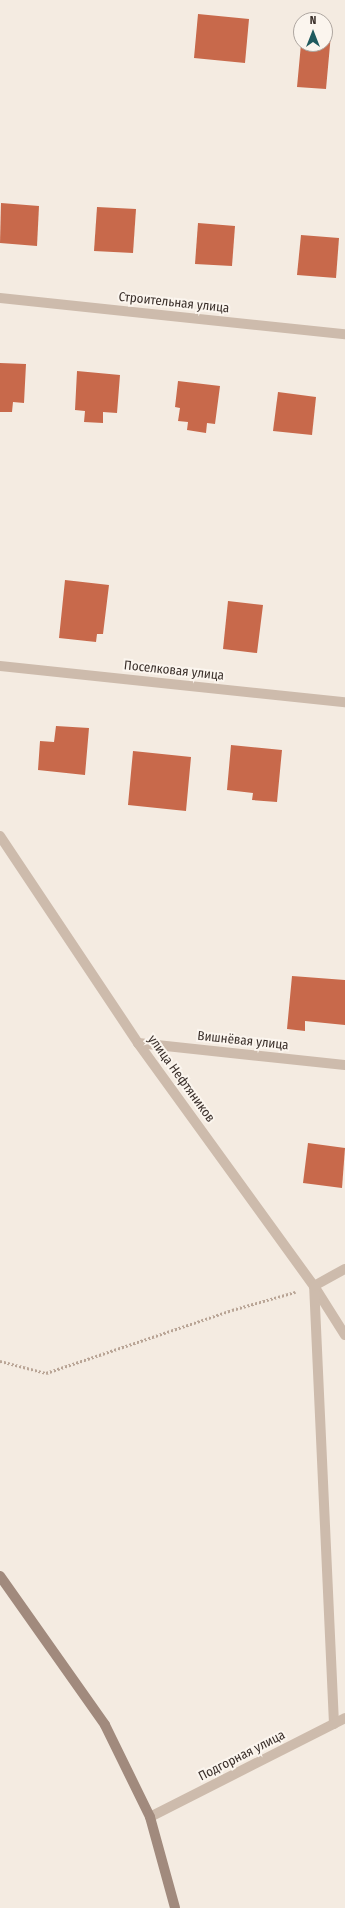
<!DOCTYPE html>
<meta charset="utf-8">
<style>
body{margin:0}
#map{position:relative;width:345px;height:1908px;overflow:hidden;background:#f4ebe1;font-family:"Fira Sans Condensed",sans-serif}
div>[style]{position:absolute}
.building>*{inset:0;background:#c8694b}
.path>*{height:2.5px;margin-top:-1.25px;transform-origin:0;background:repeating-linear-gradient(90deg,#b9a596 0 2px,transparent 0 4px)}
.street>*{height:10px;margin:-5px;padding:0 5px;transform-origin:5px;border-radius:5px;background:#cdbbac}
.secondary>*{height:10px;margin:-5px;padding:0 5px;transform-origin:5px;border-radius:5px;background:#a18a7d}
span{translate:-50% -50%;white-space:nowrap;text-align:center;line-height:1.15;-webkit-text-stroke:4px #fbf5ee;paint-order:stroke}
.street-label{font-size:13px;color:#3b302b}
.north{position:absolute;left:293px;top:12px;width:40px;height:40px;box-sizing:border-box;background:#fbf5ee;border:1px solid #aea6a0;border-radius:50%;rotate:0deg;font-size:11px;font-weight:700;line-height:16px;text-align:center;color:#3b302b}
.north::after{content:'';display:block;margin:auto;width:14px;height:18px;background:#1f5a5e;clip-path:polygon(50% 0,100% 100%,50% 72%,0 100%)}
</style>
<div id="map">
<div class="building">
<i style="clip-path:polygon(198px 14px,249px 19px,245px 63px,194px 58px)"></i>
<i style="clip-path:polygon(325px 33px,331px 34px,326px 89px,297px 87px,301px 44px,325px 44px)"></i>
<i style="clip-path:polygon(1px 203px,39px 206px,37px 246px,0 243px)"></i>
<i style="clip-path:polygon(97px 207px,136px 209px,133px 253px,94px 251px)"></i>
<i style="clip-path:polygon(198px 223px,235px 226px,232px 266px,195px 264px)"></i>
<i style="clip-path:polygon(301px 235px,339px 238px,336px 278px,297px 275px)"></i>
<i style="clip-path:polygon(0 363px,26px 364px,24px 403px,13px 402px,12px 412px,0 412px)"></i>
<i style="clip-path:polygon(77px 371px,120px 375px,117px 413px,103px 412px,103px 423px,84px 422px,85px 411px,75px 410px)"></i>
<i style="clip-path:polygon(178px 381px,220px 386px,215px 424px,207px 423px,206px 433px,187px 430px,188px 422px,178px 421px,180px 408px,175px 407px)"></i>
<i style="clip-path:polygon(278px 392px,316px 397px,312px 435px,273px 431px)"></i>
<i style="clip-path:polygon(65px 580px,109px 585px,103px 634px,97px 634px,96px 642px,59px 638px)"></i>
<i style="clip-path:polygon(228px 601px,263px 605px,257px 653px,223px 649px)"></i>
<i style="clip-path:polygon(56px 726px,89px 728px,85px 775px,38px 770px,40px 741px,54px 742px)"></i>
<i style="clip-path:polygon(231px 745px,282px 750px,277px 802px,252px 800px,253px 793px,227px 790px)"></i>
<i style="clip-path:polygon(133px 751px,191px 757px,186px 811px,128px 805px)"></i>
<i style="clip-path:polygon(292px 976px,345px 980px,345px 1025px,305px 1021px,305px 1031px,287px 1029px)"></i>
<i style="clip-path:polygon(308px 1143px,345px 1148px,342px 1188px,303px 1183px)"></i>
</div>
<div class="path">
<i style="left:0;top:1361px;width:48px;rotate:14.6deg"></i>
<i style="left:46px;top:1373px;width:196px;rotate:-18.7deg"></i>
<i style="left:232px;top:1310px;width:66px;rotate:-15.9deg"></i>
</div>
<div class="street">
<i style="left:0;top:298px;width:347px;rotate:6deg"></i>
<i style="left:0;top:666px;width:347px;rotate:6deg"></i>
<i style="left:0;top:836px;width:249px;rotate:56.3deg"></i>
<i style="left:138px;top:1043px;width:300px;rotate:54.1deg"></i>
<i style="left:314px;top:1286px;width:58px;rotate:57.7deg"></i>
<i style="left:138px;top:1043px;width:208px;rotate:6.1deg"></i>
<i style="left:334px;top:1724px;width:438px;rotate:-92.6deg"></i>
<i style="left:314px;top:1286px;width:35px;rotate:-29deg"></i>
<i style="left:150px;top:1817px;width:219px;rotate:-26.9deg"></i>
</div>
<div class="secondary">
<i style="left:0;top:1576px;width:182px;rotate:54.8deg"></i>
<i style="left:105px;top:1725px;width:102px;rotate:63.9deg"></i>
<i style="left:150px;top:1817px;width:94px;rotate:74.6deg"></i>
</div>
<div class="street-label">
<span style="left:174px;top:303px;rotate:6deg">Строительная улица</span>
<span style="left:174px;top:671px;rotate:6deg">Поселковая улица</span>
<span style="left:243px;top:1041px;rotate:6deg">Вишнёвая улица</span>
<span style="left:181px;top:1079px;rotate:54deg">улица Нефтяников</span>
<span style="left:242px;top:1756px;rotate:-27deg">Подгорная улица</span>
</div>
<div class="north">N</div>
</div>
